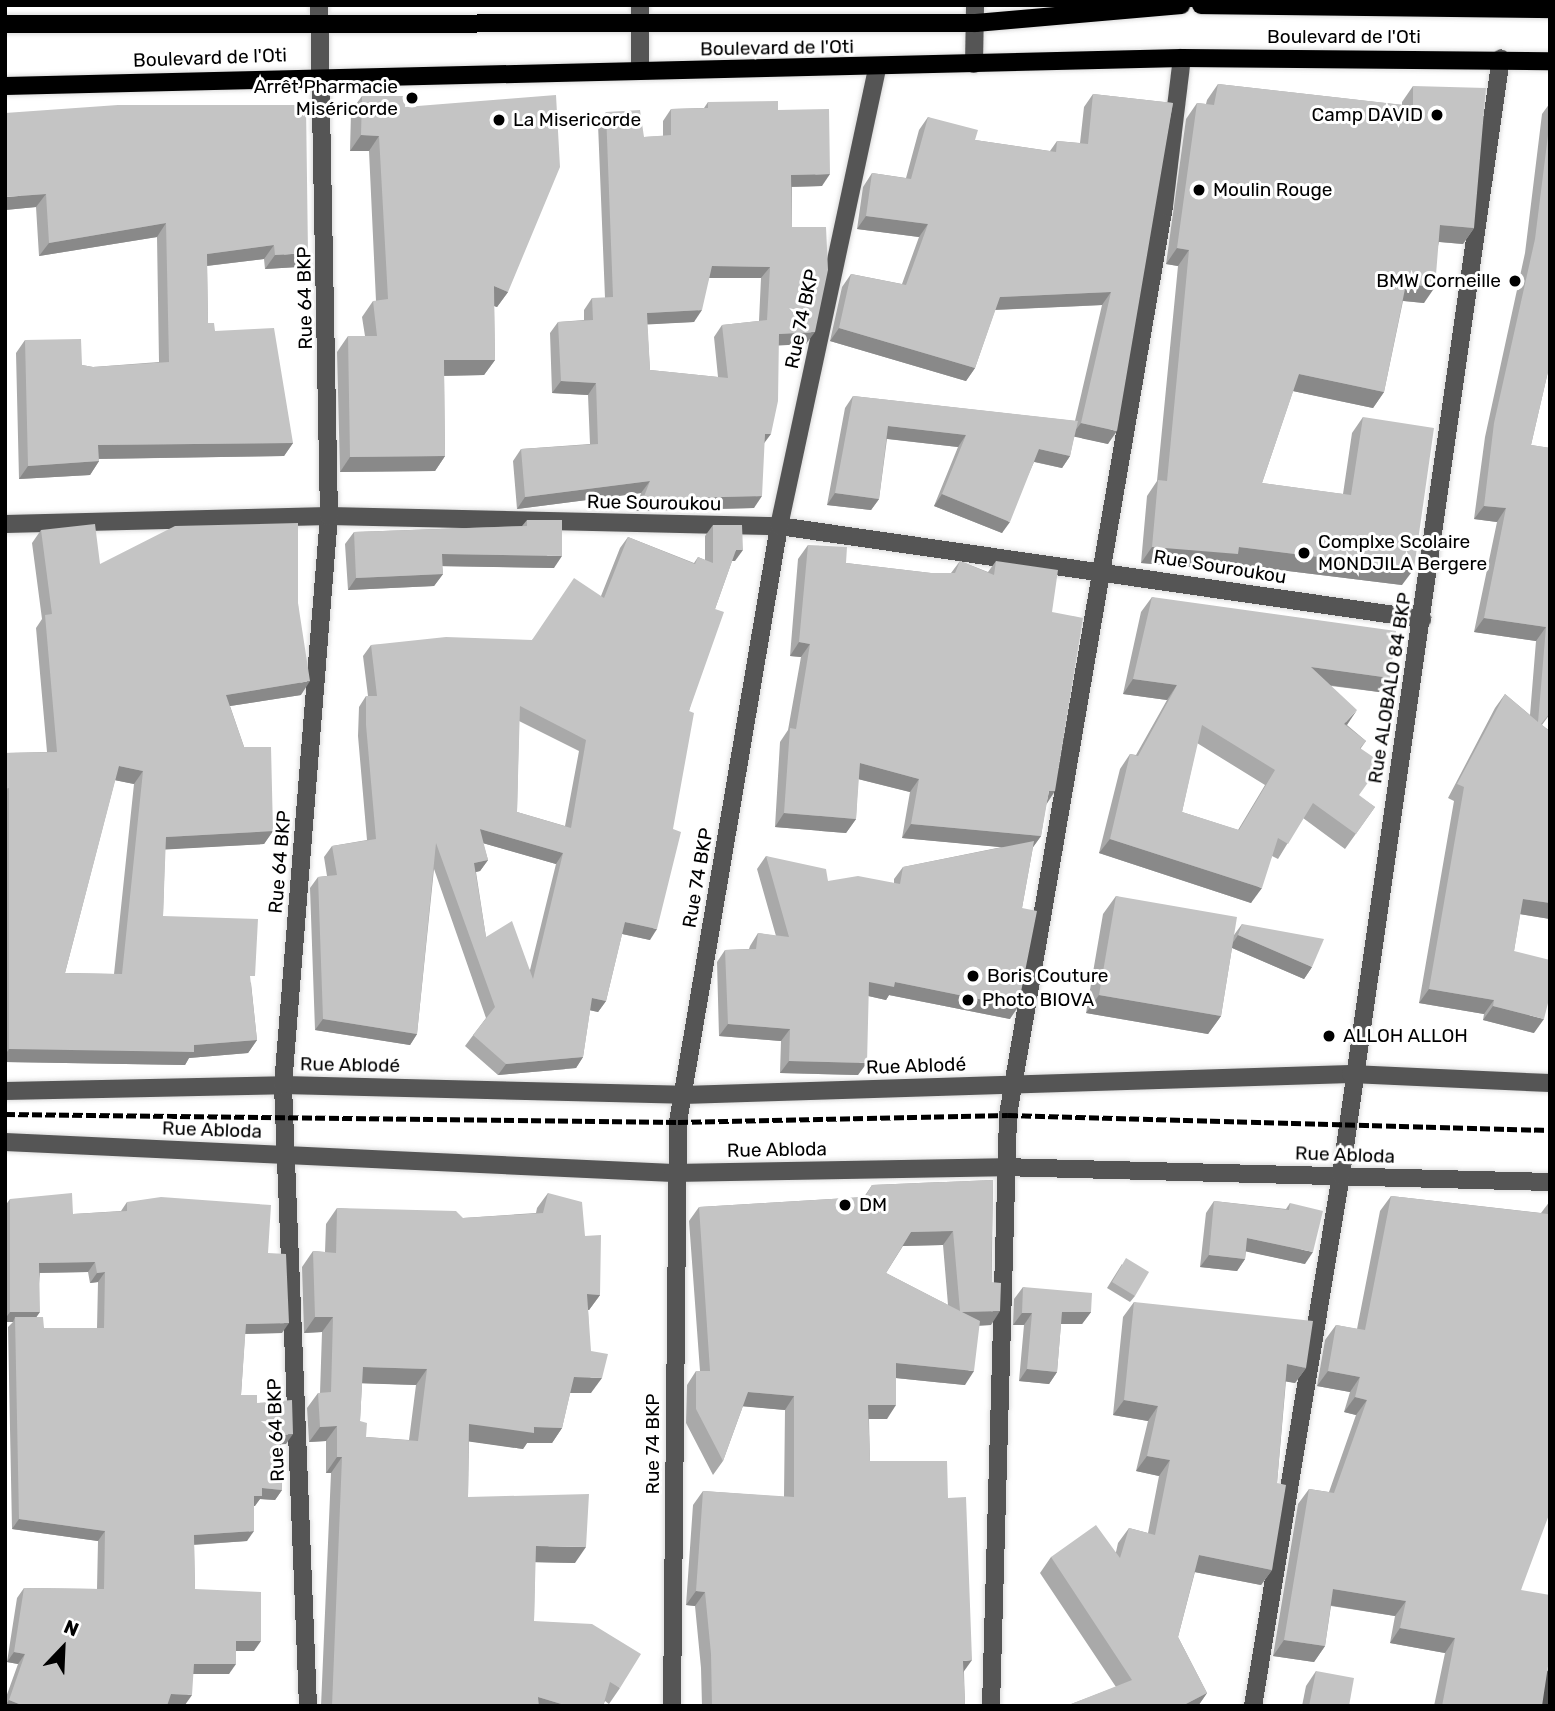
<!DOCTYPE html>
<meta charset="utf-8">
<style>
body{margin:0}
#map{position:relative;width:1555px;height:1711px;overflow:hidden;background:#fff;font-family:Rubik,sans-serif}
div>[style]{position:absolute}
.roads{filter:drop-shadow(0 0 2px #dbdbdb) drop-shadow(0 0 2px #dbdbdb)}
.minor>*{height:18px;margin:-9px;padding:0 9px;transform-origin:9px;border-radius:9px;background:#555}
.major>*{height:18px;margin:-9px;padding:0 9px;transform-origin:9px;border-radius:9px;background:#000}
.rail>*{height:5px;margin-top:-2.5px;transform-origin:0;background:repeating-linear-gradient(90deg,#000 0 10px,transparent 0 13.5px)}
.wall>*{inset:0;background:#a9a9a9}
.shaded-wall>*{inset:0;background:#898989}
.building>*{inset:0;background:#c4c4c4}
.dots>*{width:19px;height:19px;translate:-50% -50%;box-sizing:border-box;border:4px solid #fff;border-radius:50%}
span{translate:-50% -50%;white-space:nowrap;text-align:center;line-height:1.15;-webkit-text-stroke:6px #fff;paint-order:stroke}
.street-label{font-size:19px;color:#000}
.poi-label{font-size:19px;color:#000}
.right{translate:-100% -50%;text-align:right}
.left{translate:0 -50%;text-align:left}
.frame{position:absolute;inset:0;border:7px solid #000;pointer-events:none}
.north{position:absolute;left:28px;top:1613px;width:70px;height:70px;-webkit-text-stroke:5px #fff;paint-order:stroke;rotate:23deg;font-size:19px;font-weight:700;line-height:28px;text-align:center;color:#000}
.north::after{content:'';display:block;margin:auto;width:24px;height:32px;background:#000;clip-path:polygon(50% 0,100% 100%,50% 72%,0 100%)}
</style>
<div id="map">
<div class="roads">
<div class="minor">
<i style="left:974px;top:64px;width:59px;rotate:-89deg"></i>
<i style="left:640px;top:70px;width:65px;rotate:-90deg"></i>
<i style="left:5px;top:524px;width:324px;rotate:-1.4deg"></i>
<i style="left:329px;top:516px;width:450px;rotate:1.3deg"></i>
<i style="left:779px;top:526px;width:650px;rotate:8.23deg"></i>
<i style="left:5px;top:1091px;width:278px;rotate:-1.2deg"></i>
<i style="left:283px;top:1085px;width:400px;rotate:1.4deg"></i>
<i style="left:683px;top:1095px;width:668px;rotate:-1.8deg"></i>
<i style="left:1351px;top:1074px;width:199px;rotate:2.6deg"></i>
<i style="left:5px;top:1142px;width:669px;rotate:2.66deg"></i>
<i style="left:673px;top:1173px;width:329px;rotate:-1deg"></i>
<i style="left:1002px;top:1167px;width:548px;rotate:1.57deg"></i>
<i style="left:308px;top:1706px;width:622px;rotate:-92.31deg"></i>
<i style="left:283px;top:1085px;width:571px;rotate:-85.38deg"></i>
<i style="left:329px;top:516px;width:511px;rotate:-91.12deg"></i>
<i style="left:672px;top:1706px;width:584px;rotate:-89.41deg"></i>
<i style="left:678px;top:1122px;width:604px;rotate:-80.38deg"></i>
<i style="left:779px;top:526px;width:468px;rotate:-77.9deg"></i>
<i style="left:991px;top:1706px;width:591px;rotate:-88.35deg"></i>
<i style="left:1008px;top:1115px;width:922px;rotate:-80.26deg"></i>
<i style="left:1164px;top:206px;width:149px;rotate:-83.1deg"></i>
<i style="left:1253px;top:1706px;width:538px;rotate:-80.59deg"></i>
<i style="left:1341px;top:1175px;width:1128px;rotate:-81.85deg"></i>
<i style="left:1545px;top:1706px;width:27px;rotate:-80deg"></i>
</div>
<div class="major">
<i style="left:1201px;top:5px;width:349px;rotate:0.7deg"></i>
<i style="left:5px;top:24px;width:971px;rotate:-0.06deg"></i>
<i style="left:976px;top:23px;width:206px;rotate:-5deg"></i>
<i style="left:5px;top:86px;width:1177px;rotate:-1.36deg"></i>
<i style="left:1182px;top:58px;width:368px;rotate:0.5deg"></i>
</div>
</div>
<div class="rail">
<i style="left:5px;top:1114px;width:673px;rotate:0.68deg"></i>
<i style="left:678px;top:1122px;width:330px;rotate:-1.2deg"></i>
<i style="left:1008px;top:1115px;width:542px;rotate:1.59deg"></i>
</div>
<div class="wall">
<i style="clip-path:polygon(1218px 84px,1402px 105px,1402px 102px,1413px 86px,1474px 228px,1463px 244px,1439px 242px,1424px 303px,1403px 301px,1384px 392px,1373px 408px,1293px 391px,1262px 483px,1343px 494px,1352px 433px,1363px 417px,1402px 585px,1231px 564px,1227px 570px,1141px 563px,1147px 496px,1157px 481px,1178px 266px,1166px 264px,1186px 119px,1197px 103px,1206px 104px,1207px 100px)"></i>
<i style="clip-path:polygon(1093px 94px,1173px 103px,1108px 444px,1074px 436px,1070px 456px,1062px 468px,1034px 462px,1002px 533px,934px 506px,958px 447px,887px 439px,879px 499px,871px 510px,827px 505px,845px 408px,853px 396px,1075px 421px,1102px 305px,995px 310px,975px 368px,966px 381px,830px 341px,842px 287px,851px 274px,902px 284px,919px 237px,857px 229px,863px 187px,872px 173px,906px 178px,919px 130px,928px 117px,975px 140px,1050px 151px,1057px 141px,1080px 143px,1084px 107px)"></i>
<i style="clip-path:polygon(362px 96px,405px 107px,508px 292px,497px 307px,494px 306px,495px 360px,484px 375px,444px 376px,445px 456px,435px 471px,340px 472px,337px 352px,348px 336px,365px 336px,362px 317px,373px 301px,376px 301px,369px 151px,350px 151px,351px 111px)"></i>
<i style="clip-path:polygon(evenodd,708px 102px,778px 110px,822px 186px,792px 187px,792px 227px,806px 344px,778px 345px,754px 508px,635px 511px,641px 493px,517px 509px,513px 461px,521px 449px,590px 444px,588px 395px,552px 393px,550px 333px,558px 322px,584px 320px,584px 310px,592px 298px,605px 298px,598px 124px,606px 112px,644px 137px,663px 136px,663px 121px,671px 109px,704px 108px,708px 102px,709px 278px,761px 278px,759px 321px,722px 325px,714px 337px,718px 377px,650px 370px,647px 324px,694px 322px,709px 278px)"></i>
<i style="clip-path:polygon(1550px 103px,1550px 363px,1531px 445px,1550px 448px,1550px 714px,1542px 725px,1550px 731px,1550px 919px,1520px 914px,1514px 951px,1534px 1033px,1483px 1020px,1484px 1014px,1419px 1003px,1454px 801px,1448px 798px,1495px 708px,1505px 694px,1530px 715px,1536px 641px,1474px 632px,1497px 522px,1474px 519px,1485px 437px,1525px 253px,1542px 114px)"></i>
<i style="clip-path:polygon(118px 105px,298px 267px,265px 269px,264px 259px,207px 266px,208px 323px,215px 331px,293px 443px,284px 456px,99px 459px,99px 461px,90px 475px,19px 479px,16px 353px,25px 340px,82px 365px,93px 367px,159px 362px,157px 237px,39px 256px,36px 207px,5px 210px)"></i>
<i style="clip-path:polygon(527px 520px,554px 568px,442px 566px,443px 574px,434px 586px,348px 590px,345px 544px,354px 532px,522px 526px)"></i>
<i style="clip-path:polygon(evenodd,713px 525px,735px 561px,732px 561px,715px 609px,689px 711px,650px 940px,622px 934px,606px 1001px,598px 1012px,590px 1010px,583px 1057px,576px 1068px,498px 1075px,465px 1046px,486px 1018px,434px 869px,417px 1034px,410px 1045px,315px 1030px,310px 888px,318px 877px,327px 876px,324px 857px,332px 846px,367px 840px,358px 736px,359px 707px,366px 696px,368px 696px,363px 656px,371px 645px,532px 640px,601px 596px,620px 548px,628px 537px,694px 563px,698px 557px,705px 560px,705px 536px,713px 525px,519px 721px,579px 751px,565px 826px,517px 812px,519px 721px,713px 525px,483px 843px,556px 864px,530px 970px,486px 937px,476px 872px,480px 871px,488px 860px,483px 843px)"></i>
<i style="clip-path:polygon(evenodd,41px 530px,100px 564px,298px 603px,301px 695px,230px 706px,273px 831px,264px 844px,165px 849px,163px 916px,251px 983px,257px 1040px,248px 1053px,189px 1058px,185px 1065px,5px 1062px,5px 753px,47px 752px,36px 628px,42px 619px,32px 543px,41px 530px,115px 780px,134px 784px,114px 974px,65px 973px,115px 780px)"></i>
<i style="clip-path:polygon(808px 545px,846px 563px,931px 573px,951px 573px,960px 561px,988px 572px,996px 561px,1052px 612px,1046px 805px,1041px 836px,1033px 847px,1022px 908px,1010px 1019px,889px 995px,886px 1000px,868px 996px,858px 1075px,780px 1073px,781px 1041px,719px 1036px,717px 962px,725px 950px,749px 949px,750px 946px,758px 933px,776px 936px,757px 869px,766px 856px,828px 881px,894px 883px,894px 879px,903px 867px,1002px 847px,902px 838px,910px 792px,858px 779px,856px 819px,846px 833px,775px 827px,780px 742px,788px 730px,801px 657px,790px 656px,798px 559px)"></i>
<i style="clip-path:polygon(evenodd,1152px 597px,1390px 678px,1379px 692px,1331px 686px,1347px 725px,1366px 741px,1361px 748px,1359px 796px,1375px 807px,1345px 849px,1303px 818px,1278px 859px,1272px 856px,1251px 903px,1099px 853px,1120px 769px,1130px 754px,1136px 755px,1167px 700px,1123px 694px,1141px 612px,1152px 597px,1197px 743px,1265px 785px,1238px 830px,1182px 812px,1197px 743px)"></i>
<i style="clip-path:polygon(1116px 896px,1234px 935px,1242px 924px,1312px 967px,1304px 979px,1232px 948px,1221px 1016px,1208px 1034px,1086px 1013px,1103px 914px)"></i>
<i style="clip-path:polygon(evenodd,993px 1180px,991px 1325px,979px 1326px,965px 1385px,896px 1378px,887px 1419px,869px 1419px,870px 1461px,948px 1498px,964px 1672px,965px 1706px,702px 1706px,701px 1668px,695px 1606px,686px 1605px,693px 1505px,703px 1491px,784px 1497px,785px 1410px,743px 1406px,723px 1461px,713px 1475px,686px 1423px,687px 1385px,696px 1371px,700px 1371px,689px 1221px,699px 1207px,864px 1197px,872px 1185px,993px 1180px,943px 1245px,948px 1305px,886px 1273px,903px 1246px,943px 1245px)"></i>
<i style="clip-path:polygon(evenodd,548px 1193px,585px 1236px,600px 1295px,589px 1310px,588px 1310px,591px 1393px,570px 1393px,562px 1428px,552px 1443px,527px 1443px,523px 1449px,469px 1441px,468px 1497px,575px 1563px,535px 1562px,534px 1621px,620px 1688px,609px 1704px,605px 1701px,603px 1706px,321px 1706px,331px 1473px,326px 1473px,326px 1441px,309px 1442px,307px 1408px,318px 1393px,320px 1393px,322px 1332px,304px 1333px,302px 1267px,313px 1251px,325px 1252px,326px 1224px,337px 1208px,463px 1218px,536px 1213px,537px 1208px,548px 1193px,362px 1383px,416px 1385px,409px 1440px,366px 1437px,360px 1421px,362px 1383px)"></i>
<i style="clip-path:polygon(1391px 1196px,1541px 1213px,1550px 1201px,1521px 1590px,1542px 1706px,1434px 1706px,1445px 1653px,1390px 1643px,1395px 1616px,1331px 1606px,1325px 1646px,1314px 1662px,1273px 1656px,1298px 1504px,1309px 1489px,1329px 1492px,1356px 1415px,1344px 1412px,1350px 1392px,1317px 1386px,1325px 1340px,1336px 1325px,1357px 1329px,1380px 1211px)"></i>
<i style="clip-path:polygon(evenodd,10px 1199px,73px 1214px,121px 1211px,127px 1202px,268px 1253px,282px 1333px,245px 1334px,241px 1395px,257px 1403px,286px 1444px,281px 1444px,282px 1490px,275px 1500px,260px 1499px,254px 1506px,247px 1541px,194px 1545px,195px 1589px,254px 1651px,236px 1651px,229px 1674px,193px 1674px,185px 1705px,167px 1704px,5px 1706px,5px 1700px,18px 1664px,7px 1662px,17px 1598px,24px 1588px,97px 1589px,98px 1541px,12px 1529px,8px 1327px,13px 1322px,5px 1322px,5px 1206px,10px 1199px,88px 1272px,90px 1283px,98px 1282px,97px 1328px,44px 1328px,36px 1317px,40px 1273px,88px 1272px)"></i>
<i style="clip-path:polygon(1214px 1201px,1286px 1209px,1290px 1203px,1305px 1264px,1246px 1251px,1245px 1259px,1237px 1271px,1200px 1267px,1206px 1213px)"></i>
<i style="clip-path:polygon(1122px 1264px,1135px 1296px,1130px 1302px,1107px 1288px)"></i>
<i style="clip-path:polygon(1023px 1287px,1091px 1312px,1082px 1324px,1061px 1324px,1057px 1372px,1049px 1384px,1019px 1381px,1024px 1325px,1013px 1325px,1014px 1299px)"></i>
<i style="clip-path:polygon(1134px 1302px,1306px 1368px,1295px 1383px,1286px 1381px,1277px 1483px,1272px 1570px,1261px 1585px,1195px 1572px,1178px 1637px,1207px 1693px,1198px 1706px,1066px 1706px,1116px 1687px,1040px 1573px,1051px 1557px,1116px 1552px,1118px 1543px,1129px 1528px,1148px 1533px,1159px 1476px,1136px 1471px,1148px 1421px,1113px 1415px,1123px 1317px)"></i>
<i style="clip-path:polygon(1316px 1671px,1349px 1706px,1302px 1706px,1306px 1686px)"></i>
</div>
<div class="shaded-wall">
<i style="clip-path:polygon(361px 135px,379px 136px,369px 151px,350px 151px)"></i>
<i style="clip-path:polygon(830px 174px,822px 186px,783px 187px,791px 175px)"></i>
<i style="clip-path:polygon(46px 194px,36px 207px,5px 210px,5px 197px)"></i>
<i style="clip-path:polygon(866px 216px,928px 224px,919px 237px,857px 229px)"></i>
<i style="clip-path:polygon(166px 223px,157px 237px,39px 256px,49px 243px)"></i>
<i style="clip-path:polygon(1440px 225px,1474px 228px,1463px 244px,1429px 241px)"></i>
<i style="clip-path:polygon(274px 245px,264px 259px,197px 267px,207px 254px)"></i>
<i style="clip-path:polygon(1177px 248px,1189px 250px,1178px 266px,1166px 264px)"></i>
<i style="clip-path:polygon(308px 253px,298px 267px,265px 269px,275px 255px)"></i>
<i style="clip-path:polygon(712px 266px,770px 267px,761px 278px,703px 278px)"></i>
<i style="clip-path:polygon(1406px 284px,1435px 287px,1424px 303px,1395px 300px)"></i>
<i style="clip-path:polygon(494px 286px,508px 292px,497px 307px,483px 302px)"></i>
<i style="clip-path:polygon(1111px 292px,1102px 305px,990px 310px,1000px 297px)"></i>
<i style="clip-path:polygon(702px 310px,694px 322px,638px 325px,647px 313px)"></i>
<i style="clip-path:polygon(839px 328px,975px 368px,966px 381px,830px 341px)"></i>
<i style="clip-path:polygon(815px 332px,806px 344px,770px 346px,779px 334px)"></i>
<i style="clip-path:polygon(444px 360px,495px 360px,484px 375px,433px 376px)"></i>
<i style="clip-path:polygon(1299px 374px,1384px 392px,1373px 408px,1288px 390px)"></i>
<i style="clip-path:polygon(561px 381px,596px 383px,588px 395px,552px 393px)"></i>
<i style="clip-path:polygon(1081px 423px,1117px 431px,1108px 444px,1071px 436px)"></i>
<i style="clip-path:polygon(888px 426px,966px 435px,958px 447px,880px 438px)"></i>
<i style="clip-path:polygon(765px 434px,771px 434px,762px 446px)"></i>
<i style="clip-path:polygon(293px 443px,284px 456px,89px 459px,98px 445px)"></i>
<i style="clip-path:polygon(1039px 449px,1070px 456px,1062px 468px,1031px 461px)"></i>
<i style="clip-path:polygon(445px 456px,435px 471px,340px 472px,350px 457px)"></i>
<i style="clip-path:polygon(99px 461px,90px 475px,19px 479px,28px 466px)"></i>
<i style="clip-path:polygon(650px 481px,641px 493px,517px 509px,525px 497px)"></i>
<i style="clip-path:polygon(835px 493px,879px 499px,871px 510px,827px 505px)"></i>
<i style="clip-path:polygon(942px 494px,1010px 522px,1002px 533px,934px 506px)"></i>
<i style="clip-path:polygon(762px 496px,754px 508px,635px 511px,643px 499px)"></i>
<i style="clip-path:polygon(1484px 506px,1506px 508px,1497px 522px,1474px 519px)"></i>
<i style="clip-path:polygon(1152px 547px,1239px 547px,1414px 569px,1402px 585px,1231px 564px,1227px 570px,1141px 563px)"></i>
<i style="clip-path:polygon(736px 550px,743px 550px,735px 561px,728px 561px)"></i>
<i style="clip-path:polygon(442px 554px,562px 556px,554px 568px,433px 566px)"></i>
<i style="clip-path:polygon(443px 574px,434px 586px,348px 590px,356px 578px)"></i>
<i style="clip-path:polygon(1484px 618px,1546px 627px,1536px 641px,1474px 632px)"></i>
<i style="clip-path:polygon(799px 642px,810px 644px,801px 657px,790px 656px)"></i>
<i style="clip-path:polygon(1311px 667px,1390px 678px,1379px 692px,1300px 681px)"></i>
<i style="clip-path:polygon(1133px 679px,1177px 685px,1167px 700px,1123px 694px)"></i>
<i style="clip-path:polygon(310px 681px,301px 695px,217px 708px,226px 695px)"></i>
<i style="clip-path:polygon(1357px 710px,1347px 725px,1344px 724px)"></i>
<i style="clip-path:polygon(860px 763px,919px 779px,910px 792px,850px 777px)"></i>
<i style="clip-path:polygon(119px 766px,143px 771px,134px 784px,109px 779px)"></i>
<i style="clip-path:polygon(1049px 791px,1055px 791px,1046px 805px)"></i>
<i style="clip-path:polygon(784px 813px,856px 819px,846px 833px,775px 827px)"></i>
<i style="clip-path:polygon(911px 824px,1041px 836px,1031px 850px,902px 838px)"></i>
<i style="clip-path:polygon(480px 829px,563px 853px,556px 864px,472px 840px)"></i>
<i style="clip-path:polygon(273px 831px,264px 844px,157px 850px,166px 837px)"></i>
<i style="clip-path:polygon(1110px 839px,1262px 888px,1251px 903px,1099px 853px)"></i>
<i style="clip-path:polygon(488px 860px,480px 871px,467px 874px,474px 863px)"></i>
<i style="clip-path:polygon(1523px 899px,1550px 903px,1550px 919px,1513px 913px)"></i>
<i style="clip-path:polygon(625px 922px,657px 929px,650px 940px,618px 933px)"></i>
<i style="clip-path:polygon(1238px 935px,1312px 967px,1304px 979px,1230px 947px)"></i>
<i style="clip-path:polygon(869px 982px,895px 982px,1018px 1007px,1010px 1019px,889px 995px,886px 1000px,860px 994px)"></i>
<i style="clip-path:polygon(1429px 989px,1494px 1000px,1484px 1014px,1419px 1003px)"></i>
<i style="clip-path:polygon(1099px 995px,1221px 1016px,1208px 1034px,1086px 1013px)"></i>
<i style="clip-path:polygon(592px 998px,606px 1001px,598px 1012px,584px 1009px)"></i>
<i style="clip-path:polygon(1493px 1006px,1544px 1019px,1534px 1033px,1483px 1020px)"></i>
<i style="clip-path:polygon(323px 1019px,417px 1034px,410px 1045px,315px 1030px)"></i>
<i style="clip-path:polygon(728px 1024px,790px 1029px,781px 1041px,719px 1036px)"></i>
<i style="clip-path:polygon(257px 1040px,248px 1053px,189px 1058px,185px 1065px,5px 1062px,5px 1055px,9px 1049px,194px 1045px)"></i>
<i style="clip-path:polygon(583px 1057px,576px 1068px,498px 1075px,506px 1064px)"></i>
<i style="clip-path:polygon(789px 1061px,867px 1063px,858px 1075px,780px 1073px)"></i>
<i style="clip-path:polygon(953px 1231px,943px 1245px,901px 1246px,911px 1232px)"></i>
<i style="clip-path:polygon(1247px 1238px,1313px 1252px,1305px 1264px,1239px 1250px)"></i>
<i style="clip-path:polygon(1209px 1255px,1245px 1259px,1237px 1271px,1200px 1267px)"></i>
<i style="clip-path:polygon(95px 1262px,88px 1272px,32px 1273px,39px 1263px)"></i>
<i style="clip-path:polygon(105px 1272px,98px 1282px,90px 1283px,97px 1273px)"></i>
<i style="clip-path:polygon(587px 1294px,600px 1295px,589px 1310px,576px 1310px)"></i>
<i style="clip-path:polygon(1000px 1311px,991px 1325px,952px 1326px,962px 1312px)"></i>
<i style="clip-path:polygon(10px 1312px,40px 1312px,33px 1322px,15px 1317px,13px 1322px,5px 1322px,5px 1319px)"></i>
<i style="clip-path:polygon(1062px 1312px,1091px 1312px,1082px 1324px,1054px 1324px)"></i>
<i style="clip-path:polygon(1022px 1313px,1032px 1313px,1024px 1325px,1013px 1325px)"></i>
<i style="clip-path:polygon(315px 1317px,333px 1317px,322px 1332px,304px 1333px)"></i>
<i style="clip-path:polygon(289px 1323px,282px 1333px,239px 1334px,246px 1324px)"></i>
<i style="clip-path:polygon(896px 1363px,974px 1371px,965px 1385px,886px 1377px)"></i>
<i style="clip-path:polygon(1287px 1364px,1306px 1368px,1295px 1383px,1276px 1380px)"></i>
<i style="clip-path:polygon(363px 1367px,427px 1369px,416px 1385px,352px 1383px)"></i>
<i style="clip-path:polygon(1027px 1369px,1057px 1372px,1049px 1384px,1019px 1381px)"></i>
<i style="clip-path:polygon(1328px 1371px,1360px 1377px,1350px 1392px,1317px 1386px)"></i>
<i style="clip-path:polygon(574px 1377px,602px 1378px,591px 1393px,563px 1393px)"></i>
<i style="clip-path:polygon(748px 1392px,794px 1396px,785px 1410px,739px 1406px)"></i>
<i style="clip-path:polygon(1355px 1397px,1367px 1400px,1356px 1415px,1344px 1412px)"></i>
<i style="clip-path:polygon(1124px 1400px,1158px 1406px,1148px 1421px,1113px 1415px)"></i>
<i style="clip-path:polygon(868px 1405px,896px 1405px,887px 1419px,858px 1419px)"></i>
<i style="clip-path:polygon(469px 1424px,534px 1427px,562px 1428px,552px 1443px,527px 1443px,523px 1449px,458px 1440px)"></i>
<i style="clip-path:polygon(337px 1426px,326px 1441px,309px 1442px,320px 1427px)"></i>
<i style="clip-path:polygon(293px 1434px,286px 1444px,273px 1445px,280px 1435px)"></i>
<i style="clip-path:polygon(1147px 1456px,1170px 1460px,1159px 1476px,1136px 1471px)"></i>
<i style="clip-path:polygon(337px 1457px,342px 1457px,331px 1473px,326px 1473px)"></i>
<i style="clip-path:polygon(262px 1488px,282px 1490px,275px 1500px,260px 1499px,255px 1506px,247px 1506px,254px 1496px)"></i>
<i style="clip-path:polygon(19px 1519px,105px 1531px,98px 1541px,12px 1529px)"></i>
<i style="clip-path:polygon(254px 1531px,247px 1541px,187px 1545px,194px 1535px)"></i>
<i style="clip-path:polygon(536px 1546px,586px 1547px,575px 1563px,525px 1562px)"></i>
<i style="clip-path:polygon(1199px 1555px,1272px 1570px,1261px 1585px,1189px 1571px)"></i>
<i style="clip-path:polygon(1333px 1589px,1406px 1601px,1395px 1616px,1322px 1604px)"></i>
<i style="clip-path:polygon(696px 1591px,705px 1592px,695px 1606px,686px 1605px)"></i>
<i style="clip-path:polygon(1400px 1628px,1455px 1638px,1445px 1653px,1390px 1643px)"></i>
<i style="clip-path:polygon(1284px 1640px,1325px 1646px,1314px 1662px,1273px 1656px)"></i>
<i style="clip-path:polygon(236px 1641px,261px 1641px,254px 1651px,229px 1651px)"></i>
<i style="clip-path:polygon(14px 1652px,25px 1654px,18px 1664px,7px 1662px)"></i>
<i style="clip-path:polygon(972px 1660px,962px 1674px,963px 1661px)"></i>
<i style="clip-path:polygon(194px 1664px,236px 1664px,229px 1674px,187px 1674px)"></i>
<i style="clip-path:polygon(1207px 1693px,1198px 1706px,1182px 1706px)"></i>
<i style="clip-path:polygon(171px 1694px,192px 1695px,185px 1705px,164px 1704px)"></i>
<i style="clip-path:polygon(538px 1697px,568px 1706px,532px 1706px)"></i>
<i style="clip-path:polygon(9px 1700px,24px 1706px,5px 1706px)"></i>
</div>
<div class="building">
<i style="clip-path:polygon(1218px 84px,1413px 106px,1413px 86px,1486px 88px,1474px 228px,1440px 225px,1435px 287px,1406px 284px,1384px 392px,1299px 374px,1262px 483px,1351px 495px,1363px 417px,1434px 428px,1414px 569px,1239px 547px,1238px 554px,1152px 547px,1158px 480px,1167px 481px,1189px 250px,1177px 248px,1197px 103px,1214px 105px)"></i>
<i style="clip-path:polygon(1093px 94px,1173px 103px,1117px 431px,1081px 423px,1111px 292px,1000px 297px,975px 368px,839px 328px,851px 274px,906px 285px,928px 224px,866px 216px,872px 173px,911px 179px,928px 117px,978px 130px,975px 140px,1056px 152px,1057px 141px,1088px 144px)"></i>
<i style="clip-path:polygon(556px 95px,560px 167px,508px 292px,494px 286px,495px 360px,444px 360px,445px 456px,350px 457px,348px 336px,377px 336px,373px 301px,388px 299px,379px 136px,361px 135px,362px 96px,406px 96px,405px 107px)"></i>
<i style="clip-path:polygon(evenodd,778px 101px,778px 110px,829px 109px,830px 174px,791px 175px,792px 227px,826px 227px,828px 270px,815px 332px,779px 334px,778px 401px,771px 434px,765px 434px,762px 496px,643px 499px,650px 481px,525px 497px,521px 449px,598px 444px,596px 383px,561px 381px,558px 322px,593px 320px,592px 298px,613px 297px,606px 112px,640px 110px,644px 137px,671px 135px,671px 109px,708px 108px,708px 102px,778px 101px,712px 266px,770px 267px,767px 320px,722px 325px,728px 378px,650px 370px,647px 313px,702px 310px,712px 266px)"></i>
<i style="clip-path:polygon(118px 105px,306px 105px,308px 253px,275px 255px,274px 245px,207px 254px,208px 323px,214px 323px,215px 331px,274px 328px,293px 443px,98px 445px,99px 461px,28px 466px,25px 340px,81px 339px,82px 365px,93px 367px,169px 362px,166px 223px,49px 243px,46px 194px,5px 197px,5px 113px)"></i>
<i style="clip-path:polygon(1550px 119px,1550px 363px,1531px 445px,1550px 448px,1550px 713px,1541px 724px,1550px 732px,1550px 903px,1523px 899px,1514px 951px,1550px 960px,1550px 995px,1544px 1019px,1493px 1006px,1494px 1000px,1429px 989px,1464px 787px,1457px 784px,1505px 694px,1538px 722px,1546px 627px,1484px 618px,1506px 508px,1484px 506px,1494px 423px,1535px 239px)"></i>
<i style="clip-path:polygon(853px 396px,1078px 421px,1070px 456px,1039px 449px,1010px 522px,942px 494px,966px 435px,888px 426px,879px 499px,835px 493px)"></i>
<i style="clip-path:polygon(527px 520px,562px 520px,562px 556px,442px 554px,443px 574px,356px 578px,354px 532px,527px 526px)"></i>
<i style="clip-path:polygon(evenodd,298px 523px,298px 603px,310px 681px,226px 695px,244px 747px,271px 747px,273px 831px,166px 837px,163px 916px,258px 919px,255px 976px,250px 976px,257px 1040px,194px 1045px,194px 1052px,9px 1049px,9px 788px,5px 789px,5px 753px,57px 752px,45px 615px,52px 614px,41px 530px,95px 524px,100px 564px,175px 526px,298px 523px,119px 766px,143px 771px,122px 974px,65px 973px,119px 766px)"></i>
<i style="clip-path:polygon(evenodd,713px 525px,742px 525px,743px 550px,736px 550px,715px 609px,724px 612px,689px 711px,694px 713px,673px 829px,681px 832px,657px 929px,625px 922px,606px 1001px,592px 998px,583px 1057px,506px 1064px,473px 1035px,495px 1007px,436px 843px,417px 1034px,323px 1019px,318px 877px,337px 875px,332px 846px,376px 839px,366px 725px,366px 696px,377px 696px,371px 645px,446px 637px,532px 640px,574px 578px,604px 598px,628px 537px,695px 564px,698px 557px,713px 563px,713px 525px,520px 706px,586px 740px,571px 828px,517px 812px,520px 706px,713px 525px,480px 829px,563px 853px,533px 979px,512px 921px,486px 937px,474px 863px,488px 860px,480px 829px)"></i>
<i style="clip-path:polygon(808px 545px,847px 547px,846px 563px,931px 573px,955px 573px,960px 561px,994px 575px,996px 561px,1058px 570px,1052px 612px,1083px 618px,1055px 791px,1049px 791px,1041px 836px,911px 824px,919px 779px,860px 763px,856px 819px,784px 813px,790px 728px,796px 729px,810px 644px,799px 642px)"></i>
<i style="clip-path:polygon(evenodd,1152px 597px,1396px 631px,1390px 678px,1311px 667px,1357px 710px,1344px 724px,1366px 741px,1360px 748px,1382px 763px,1359px 795px,1375px 807px,1356px 834px,1313px 803px,1288px 844px,1278px 838px,1262px 888px,1110px 839px,1130px 754px,1138px 756px,1177px 685px,1133px 679px,1152px 597px,1202px 725px,1275px 770px,1239px 830px,1182px 812px,1202px 725px)"></i>
<i style="clip-path:polygon(1034px 841px,1022px 908px,1037px 911px,1018px 1007px,895px 982px,894px 987px,869px 982px,867px 1063px,789px 1061px,790px 1029px,728px 1024px,725px 950px,756px 949px,758px 933px,789px 937px,766px 856px,826px 869px,828px 881px,858px 876px,900px 884px,903px 867px)"></i>
<i style="clip-path:polygon(1116px 896px,1237px 917px,1221px 1016px,1099px 995px)"></i>
<i style="clip-path:polygon(1242px 924px,1324px 939px,1312px 967px,1238px 935px)"></i>
<i style="clip-path:polygon(evenodd,993px 1180px,991px 1282px,1001px 1283px,1000px 1311px,962px 1312px,980px 1321px,974px 1371px,896px 1363px,896px 1405px,868px 1405px,870px 1461px,947px 1461px,948px 1498px,966px 1497px,972px 1660px,963px 1661px,965px 1706px,712px 1706px,711px 1654px,705px 1592px,696px 1591px,703px 1491px,794px 1497px,794px 1396px,748px 1392px,723px 1461px,696px 1409px,696px 1371px,710px 1371px,699px 1207px,865px 1197px,872px 1185px,993px 1180px,953px 1231px,960px 1311px,886px 1273px,911px 1232px,953px 1231px)"></i>
<i style="clip-path:polygon(72px 1193px,73px 1214px,127px 1211px,127px 1202px,161px 1197px,271px 1205px,268px 1253px,286px 1254px,289px 1323px,246px 1324px,241px 1395px,257px 1395px,257px 1403px,292px 1400px,293px 1434px,280px 1435px,282px 1490px,262px 1488px,262px 1496px,254px 1496px,254px 1531px,194px 1535px,195px 1589px,261px 1592px,261px 1641px,236px 1641px,236px 1664px,194px 1664px,192px 1695px,171px 1694px,167px 1706px,24px 1706px,9px 1700px,25px 1654px,14px 1652px,24px 1588px,104px 1589px,105px 1531px,19px 1519px,15px 1317px,43px 1317px,44px 1328px,104px 1328px,105px 1272px,97px 1273px,95px 1262px,39px 1263px,40px 1312px,10px 1312px,10px 1199px)"></i>
<i style="clip-path:polygon(evenodd,548px 1193px,582px 1202px,585px 1236px,601px 1235px,600px 1295px,587px 1294px,591px 1351px,608px 1354px,602px 1378px,574px 1377px,562px 1428px,534px 1427px,534px 1433px,469px 1424px,468px 1497px,589px 1494px,586px 1547px,536px 1546px,534px 1621px,592px 1624px,641px 1654px,620px 1688px,610px 1682px,603px 1706px,568px 1706px,538px 1697px,539px 1706px,332px 1706px,342px 1457px,337px 1457px,337px 1426px,320px 1427px,318px 1393px,331px 1392px,333px 1317px,315px 1317px,313px 1251px,336px 1253px,337px 1208px,456px 1211px,463px 1218px,543px 1213px,548px 1193px,363px 1367px,427px 1369px,418px 1441px,366px 1437px,367px 1423px,360px 1421px,363px 1367px)"></i>
<i style="clip-path:polygon(1391px 1196px,1548px 1214px,1550px 1201px,1550px 1512px,1521px 1590px,1550px 1595px,1550px 1653px,1542px 1706px,1442px 1706px,1455px 1638px,1400px 1628px,1406px 1601px,1333px 1589px,1325px 1646px,1284px 1640px,1309px 1489px,1334px 1493px,1367px 1400px,1355px 1397px,1360px 1377px,1328px 1371px,1336px 1325px,1365px 1330px)"></i>
<i style="clip-path:polygon(1214px 1201px,1289px 1210px,1290px 1203px,1323px 1211px,1313px 1252px,1247px 1238px,1245px 1259px,1209px 1255px)"></i>
<i style="clip-path:polygon(1126px 1258px,1149px 1272px,1135px 1296px,1112px 1282px)"></i>
<i style="clip-path:polygon(1023px 1287px,1092px 1293px,1091px 1312px,1062px 1312px,1057px 1372px,1027px 1369px,1032px 1313px,1022px 1313px)"></i>
<i style="clip-path:polygon(1134px 1302px,1313px 1321px,1306px 1368px,1287px 1364px,1277px 1483px,1286px 1485px,1272px 1570px,1199px 1555px,1178px 1637px,1207px 1693px,1182px 1706px,1066px 1706px,1132px 1680px,1051px 1557px,1096px 1525px,1120px 1558px,1129px 1528px,1155px 1535px,1170px 1460px,1147px 1456px,1158px 1406px,1124px 1400px)"></i>
<i style="clip-path:polygon(1316px 1671px,1354px 1678px,1349px 1706px,1309px 1706px)"></i>
</div>
<div class="dots">
<i style="left:412px;top:98px;background:#000"></i>
<i style="left:1437px;top:115px;background:#000"></i>
<i style="left:499px;top:120px;background:#000"></i>
<i style="left:1199px;top:190px;background:#000"></i>
<i style="left:1515px;top:281px;background:#000"></i>
<i style="left:1304px;top:553px;background:#000"></i>
<i style="left:973px;top:976px;background:#000"></i>
<i style="left:968px;top:1000px;background:#000"></i>
<i style="left:1329px;top:1036px;background:#000"></i>
<i style="left:845px;top:1205px;background:#000"></i>
</div>
<div class="street-label">
<span style="left:1344px;top:37px">Boulevard de l'Oti</span>
<span style="left:777px;top:48px;rotate:-1deg">Boulevard de l'Oti</span>
<span style="left:210px;top:58px;rotate:-2deg">Boulevard de l'Oti</span>
<span style="left:305px;top:298px;rotate:-91deg">Rue 64 BKP</span>
<span style="left:802px;top:319px;rotate:-78deg">Rue 74 BKP</span>
<span style="left:654px;top:503px;rotate:1deg">Rue Souroukou</span>
<span style="left:1220px;top:567px;rotate:9deg">Rue Souroukou</span>
<span style="left:1390px;top:688px;rotate:-81deg">Rue ALOBALO 84 BKP</span>
<span style="left:280px;top:862px;rotate:-85deg">Rue 64 BKP</span>
<span style="left:698px;top:878px;rotate:-80deg">Rue 74 BKP</span>
<span style="left:350px;top:1065px;rotate:1deg">Rue Ablodé</span>
<span style="left:916px;top:1066px;rotate:-2deg">Rue Ablodé</span>
<span style="left:212px;top:1130px;rotate:2deg">Rue Abloda</span>
<span style="left:777px;top:1150px;rotate:-1deg">Rue Abloda</span>
<span style="left:1345px;top:1155px;rotate:2deg">Rue Abloda</span>
<span style="left:276px;top:1430px;rotate:-92deg">Rue 64 BKP</span>
<span style="left:653px;top:1444px;rotate:-90deg">Rue 74 BKP</span>
</div>
<div class="poi-label">
<span class="right" style="left:398px;top:98px">Arrêt Pharmacie<br>Miséricorde</span>
<span class="right" style="left:1423px;top:115px">Camp DAVID</span>
<span class="left" style="left:513px;top:120px">La Misericorde</span>
<span class="left" style="left:1213px;top:190px">Moulin Rouge</span>
<span class="right" style="left:1501px;top:281px">BMW Corneille</span>
<span class="left" style="left:1318px;top:553px">Complxe Scolaire<br>MONDJILA Bergere</span>
<span class="left" style="left:987px;top:976px">Boris Couture</span>
<span class="left" style="left:982px;top:1000px">Photo BIOVA</span>
<span class="left" style="left:1343px;top:1036px">ALLOH ALLOH</span>
<span class="left" style="left:859px;top:1205px">DM</span>
</div>
<div class="frame"></div>
<div class="north">N</div>
</div>
